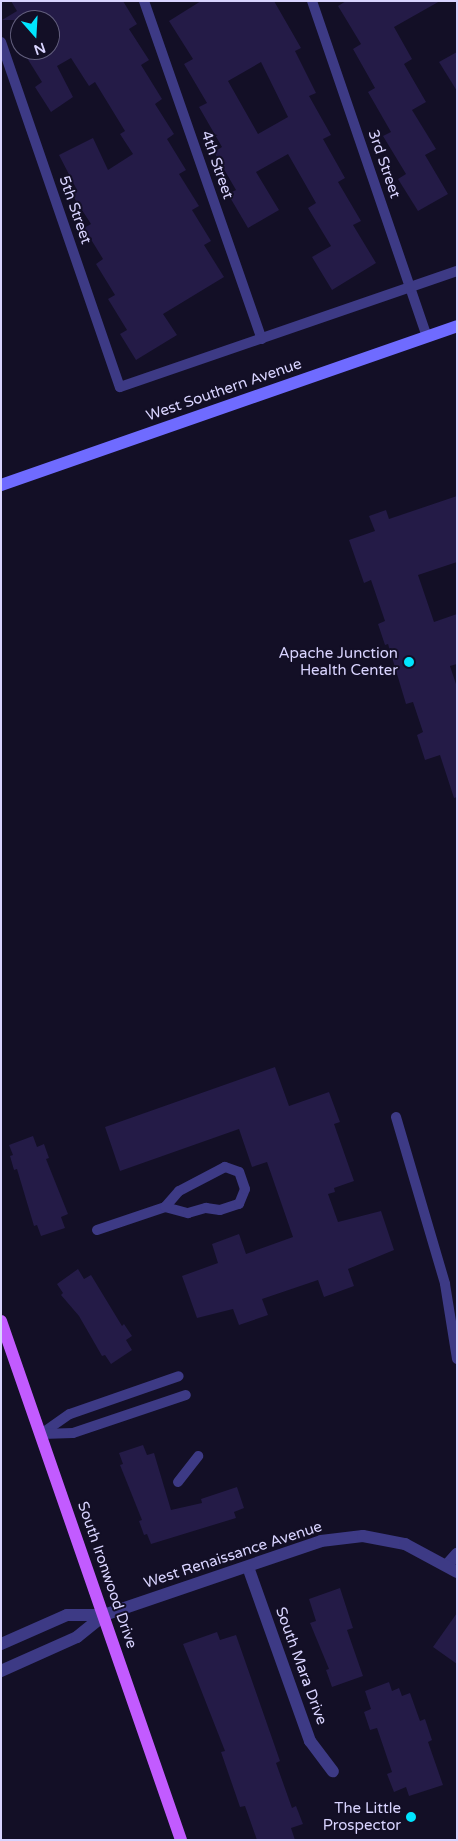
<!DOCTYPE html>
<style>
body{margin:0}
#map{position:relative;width:458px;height:1841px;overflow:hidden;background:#130f26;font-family:"Varela Round",sans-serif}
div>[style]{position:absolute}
.building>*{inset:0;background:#241b47}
.lane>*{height:10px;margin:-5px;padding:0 5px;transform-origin:5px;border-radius:5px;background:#3d3a85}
.street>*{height:12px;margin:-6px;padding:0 6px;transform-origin:6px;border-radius:6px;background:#3d3a85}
.secondary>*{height:12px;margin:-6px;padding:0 6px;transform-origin:6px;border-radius:6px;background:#6f6bff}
.primary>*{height:12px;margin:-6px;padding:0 6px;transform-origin:6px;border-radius:6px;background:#c25bff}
.dots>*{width:14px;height:14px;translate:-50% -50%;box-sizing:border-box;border:2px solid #130f26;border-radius:50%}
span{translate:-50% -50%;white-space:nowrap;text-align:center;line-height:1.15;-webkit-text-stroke:4px #130f26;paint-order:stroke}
.street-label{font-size:15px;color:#d9d4ff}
.poi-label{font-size:15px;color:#d9d4ff}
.right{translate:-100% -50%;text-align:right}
.frame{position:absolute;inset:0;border:2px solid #d9d4ff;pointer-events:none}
.north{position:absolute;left:10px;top:10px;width:50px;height:50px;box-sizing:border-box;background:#130f26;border:1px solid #625e7d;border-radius:50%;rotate:161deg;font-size:14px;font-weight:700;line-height:20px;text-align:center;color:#d9d4ff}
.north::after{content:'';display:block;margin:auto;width:18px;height:22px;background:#00e5ff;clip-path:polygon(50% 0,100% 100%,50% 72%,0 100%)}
</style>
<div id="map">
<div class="building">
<i style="clip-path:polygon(11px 1px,123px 1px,137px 24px,129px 29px,149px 60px,141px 65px,162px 99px,155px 104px,174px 134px,167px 139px,186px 170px,179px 174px,199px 206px,192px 210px,211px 241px,204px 245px,224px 277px,163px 314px,177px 335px,136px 360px,120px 334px,127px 330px,108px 299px,115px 295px,96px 264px,103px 259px,84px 228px,91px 224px,71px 193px,77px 190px,59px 155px,93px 138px,108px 170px,133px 154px,120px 134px,125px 131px,95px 82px,89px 86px,71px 58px,57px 66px,73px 97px,51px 112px,35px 87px,42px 82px,22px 50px,50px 50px,50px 20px,2px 20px,17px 11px)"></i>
<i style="clip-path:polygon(evenodd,201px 1px,274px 1px,301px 48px,295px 51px,316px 93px,309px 96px,331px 135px,323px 139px,345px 178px,338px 182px,361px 221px,353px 225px,376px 263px,332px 290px,312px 257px,331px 246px,308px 208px,316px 203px,288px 154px,256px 172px,279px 210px,248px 228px,228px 194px,236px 190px,214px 152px,222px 147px,199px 107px,207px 103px,184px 64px,193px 59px,169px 21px,201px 1px,261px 62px,288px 117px,258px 134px,228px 81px,261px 62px)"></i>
<i style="clip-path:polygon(346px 1px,440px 1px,394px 27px,412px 59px,404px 64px,426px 102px,412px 110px,436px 149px,425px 155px,448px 194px,418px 211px,398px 179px,406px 174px,383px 136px,391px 132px,368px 92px,375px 88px,353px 49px,361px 44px,338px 6px)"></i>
<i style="clip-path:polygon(457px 52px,457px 91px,439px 62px)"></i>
<i style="clip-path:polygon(457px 496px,457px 562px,418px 575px,434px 622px,457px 614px,457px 664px,450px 666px,457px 687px,457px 797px,454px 798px,440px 755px,425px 760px,417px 735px,423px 732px,413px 702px,406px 704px,388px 644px,385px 645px,378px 624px,385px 621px,371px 580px,364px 583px,349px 540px,375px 531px,369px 516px,386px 510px,389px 519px)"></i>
<i style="clip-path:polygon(275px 1067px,289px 1106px,329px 1092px,340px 1122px,334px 1124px,354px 1181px,334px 1188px,335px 1192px,328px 1194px,338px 1222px,381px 1211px,394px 1250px,348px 1269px,354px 1286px,324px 1297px,318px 1280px,262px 1299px,268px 1315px,239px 1325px,233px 1309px,197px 1318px,182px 1276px,218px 1263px,212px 1244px,239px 1234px,246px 1254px,293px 1237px,267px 1162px,252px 1167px,239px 1129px,120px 1171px,105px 1127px)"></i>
<i style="clip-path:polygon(33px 1136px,37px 1147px,44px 1144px,49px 1158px,46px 1159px,68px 1214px,61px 1217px,65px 1228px,41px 1236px,37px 1225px,34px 1226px,17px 1169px,14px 1170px,10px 1156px,13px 1155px,9px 1145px)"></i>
<i style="clip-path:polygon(78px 1269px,84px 1279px,91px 1275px,122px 1326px,124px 1324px,132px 1336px,126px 1340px,132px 1350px,111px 1364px,105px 1355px,102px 1356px,79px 1316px,61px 1295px,63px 1293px,57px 1284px)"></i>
<i style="clip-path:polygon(143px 1445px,147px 1455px,154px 1453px,171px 1510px,202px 1503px,201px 1499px,237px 1487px,244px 1508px,234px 1512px,236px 1518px,151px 1544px,147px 1534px,144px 1535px,139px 1521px,142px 1520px,120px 1465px,123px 1464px,119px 1453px)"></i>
<i style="clip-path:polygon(340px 1588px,353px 1628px,347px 1630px,363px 1676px,332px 1687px,326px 1670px,329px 1669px,310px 1623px,316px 1621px,309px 1599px)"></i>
<i style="clip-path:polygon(457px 1613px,457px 1664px,433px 1647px)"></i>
<i style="clip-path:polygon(217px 1632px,220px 1640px,236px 1635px,280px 1761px,276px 1763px,292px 1808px,296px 1806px,303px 1824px,291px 1828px,295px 1840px,257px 1840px,245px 1806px,240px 1807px,221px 1752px,225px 1751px,183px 1644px)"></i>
<i style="clip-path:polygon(389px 1682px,392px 1691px,399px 1688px,402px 1696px,410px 1693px,420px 1721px,425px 1719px,432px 1740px,428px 1742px,443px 1785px,409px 1796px,406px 1787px,394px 1792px,387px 1774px,392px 1772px,377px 1728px,370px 1730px,364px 1712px,371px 1709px,365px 1691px)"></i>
</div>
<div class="lane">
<i style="left:144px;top:1px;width:358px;rotate:70.8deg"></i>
<i style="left:312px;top:1px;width:355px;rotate:71.1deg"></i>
<i style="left:1px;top:42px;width:365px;rotate:71deg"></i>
<i style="left:120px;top:387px;width:356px;rotate:-19deg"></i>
<i style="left:396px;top:1117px;width:174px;rotate:73.6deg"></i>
<i style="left:445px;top:1284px;width:76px;rotate:80.9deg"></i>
<i style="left:97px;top:1230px;width:72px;rotate:-18.7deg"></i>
<i style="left:165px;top:1207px;width:24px;rotate:15deg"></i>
<i style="left:188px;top:1213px;width:19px;rotate:-16deg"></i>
<i style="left:206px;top:1208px;width:14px;rotate:8deg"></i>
<i style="left:220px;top:1210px;width:20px;rotate:-18deg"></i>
<i style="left:239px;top:1204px;width:16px;rotate:-68deg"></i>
<i style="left:245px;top:1189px;width:18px;rotate:-109deg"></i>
<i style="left:239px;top:1172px;width:15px;rotate:-160deg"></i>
<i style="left:225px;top:1167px;width:52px;rotate:152.4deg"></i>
<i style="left:179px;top:1191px;width:21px;rotate:131deg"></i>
<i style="left:41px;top:1434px;width:35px;rotate:-35deg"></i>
<i style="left:70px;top:1414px;width:115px;rotate:-19.2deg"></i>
<i style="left:42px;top:1434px;width:31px;rotate:-2deg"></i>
<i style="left:73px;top:1433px;width:119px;rotate:-18.6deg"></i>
<i style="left:178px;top:1482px;width:33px;rotate:-52deg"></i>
</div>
<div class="street">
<i style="left:447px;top:1565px;width:15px;rotate:-48deg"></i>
<i style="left:248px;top:1567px;width:185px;rotate:70.4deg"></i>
<i style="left:310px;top:1741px;width:38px;rotate:53deg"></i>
<i style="left:1px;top:1644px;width:72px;rotate:-23.7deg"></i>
<i style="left:67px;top:1615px;width:37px"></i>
<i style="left:104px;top:1615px;width:229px;rotate:-18.8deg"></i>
<i style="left:321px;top:1541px;width:42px;rotate:-6.8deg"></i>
<i style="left:363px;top:1536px;width:43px;rotate:10.8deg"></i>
<i style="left:405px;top:1544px;width:59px;rotate:28.3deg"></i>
<i style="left:1px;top:1671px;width:83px;rotate:-24.1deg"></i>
<i style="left:77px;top:1637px;width:35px;rotate:-39deg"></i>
</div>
<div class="secondary">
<i style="left:1px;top:485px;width:483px;rotate:-19.2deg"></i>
</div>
<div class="primary">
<i style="left:1px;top:1321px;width:549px;rotate:70.87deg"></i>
</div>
<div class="dots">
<i style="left:409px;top:662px;background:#00e5ff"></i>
<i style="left:411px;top:1817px;background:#00e5ff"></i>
</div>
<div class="street-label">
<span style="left:384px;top:164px;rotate:71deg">3rd Street</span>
<span style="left:217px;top:165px;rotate:71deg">4th Street</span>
<span style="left:75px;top:210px;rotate:71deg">5th Street</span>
<span style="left:224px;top:390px;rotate:-19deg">West Southern Avenue</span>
<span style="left:233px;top:1555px;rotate:-18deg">West Renaissance Avenue</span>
<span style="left:107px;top:1575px;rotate:71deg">South Ironwood Drive</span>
<span style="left:301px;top:1666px;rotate:70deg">South Mara Drive</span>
</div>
<div class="poi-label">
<span class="right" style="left:398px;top:662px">Apache Junction<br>Health Center</span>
<span class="right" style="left:401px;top:1817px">The Little<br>Prospector</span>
</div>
<div class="frame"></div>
<div class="north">N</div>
</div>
